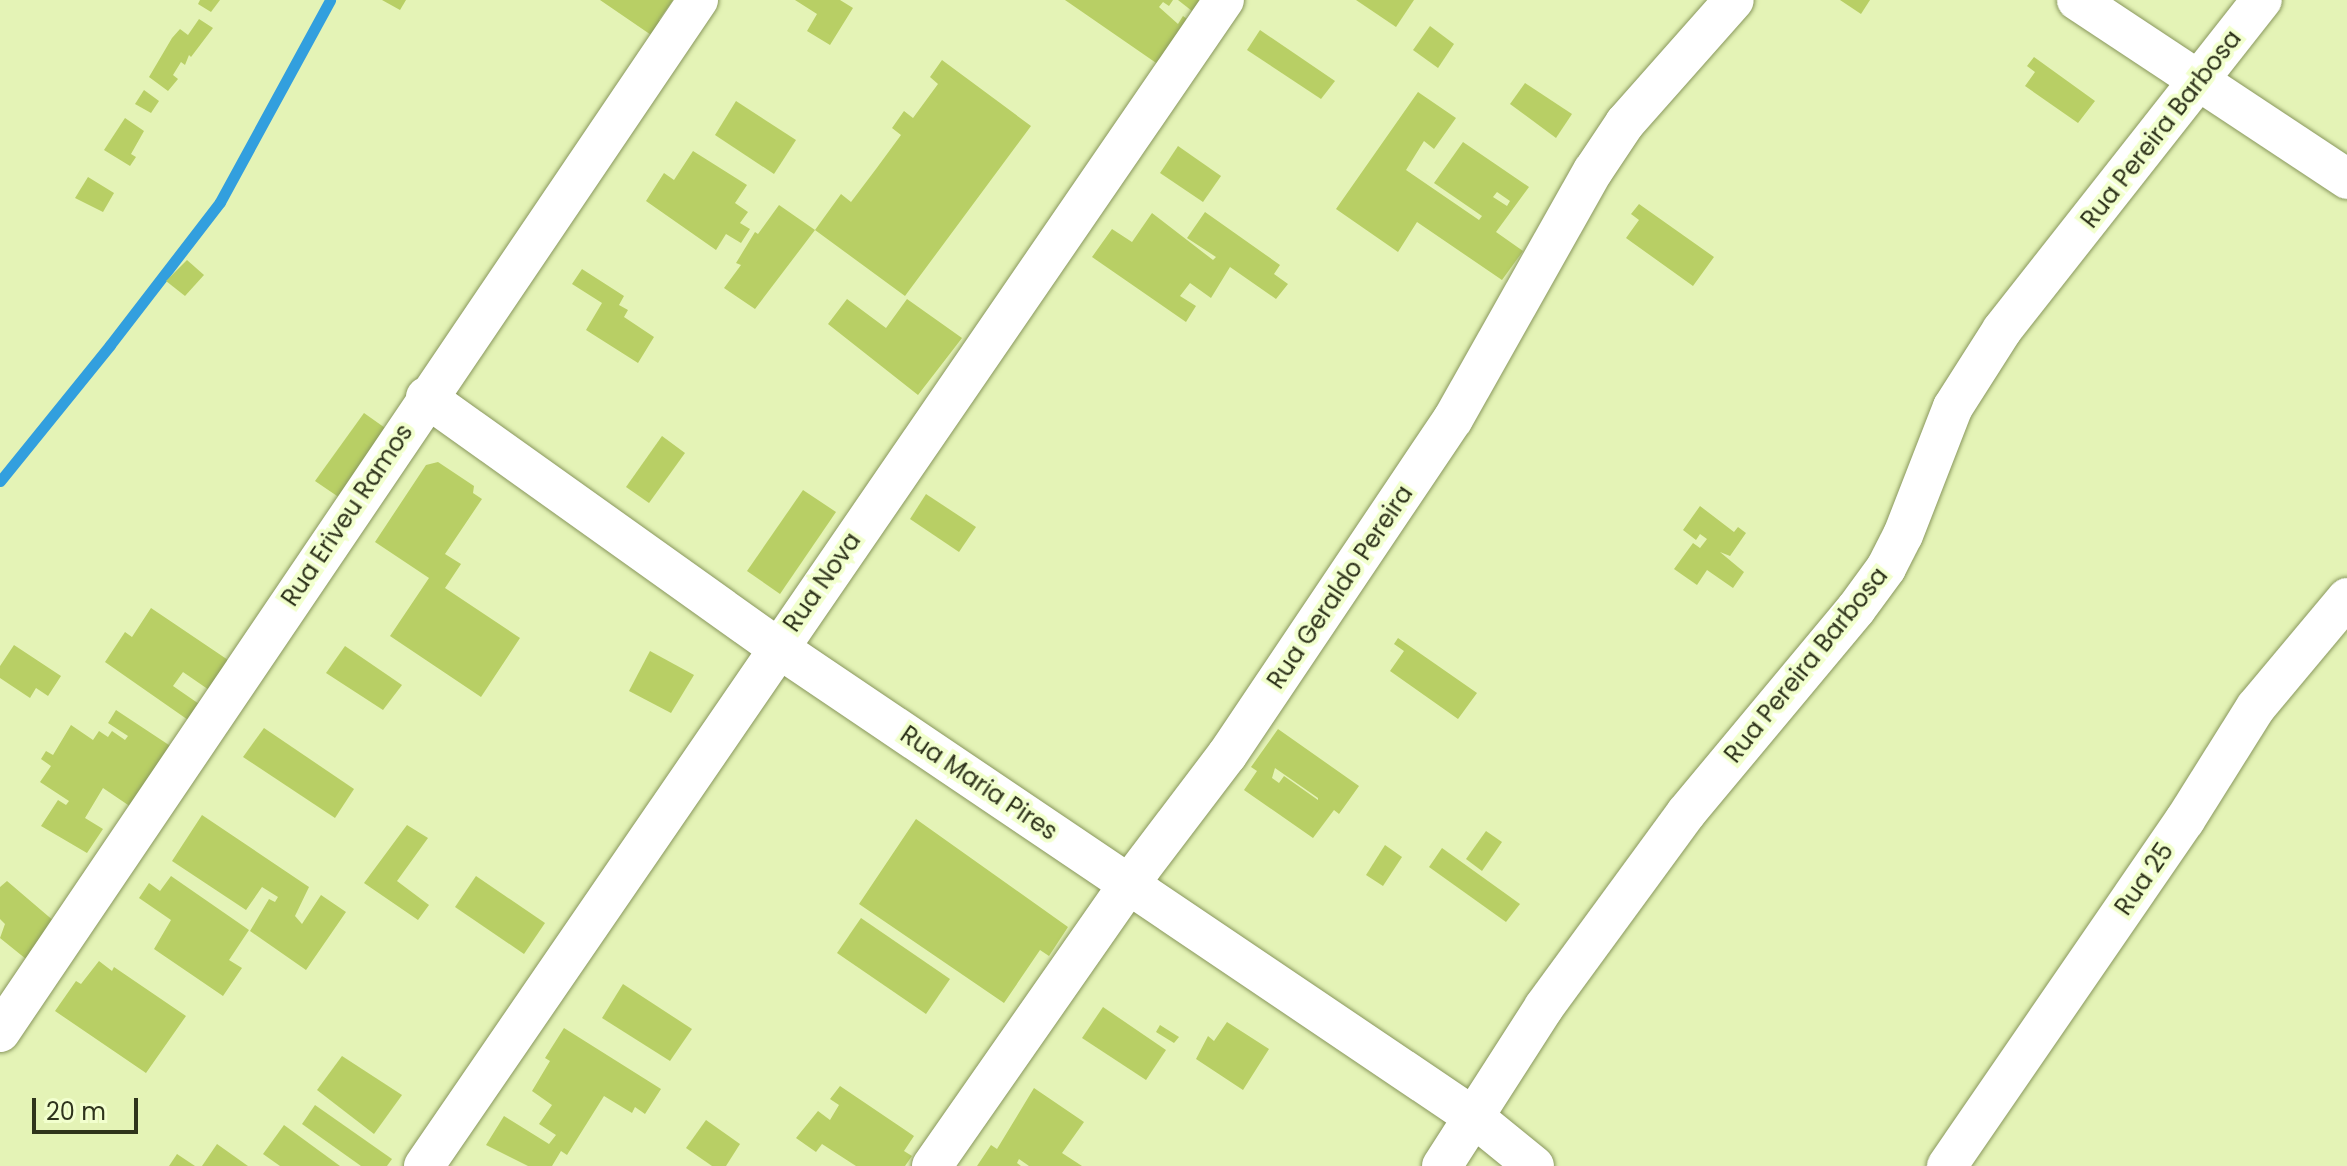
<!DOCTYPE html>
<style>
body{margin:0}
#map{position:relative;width:2347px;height:1166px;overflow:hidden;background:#e4f3b6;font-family:Poppins,sans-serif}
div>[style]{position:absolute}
.stream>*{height:11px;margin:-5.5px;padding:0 5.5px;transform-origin:5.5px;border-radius:5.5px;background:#329fde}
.building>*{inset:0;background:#b8cf65}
.roads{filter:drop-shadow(0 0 2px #89975d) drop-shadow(0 0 2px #89975d)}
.minor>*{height:40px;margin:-20px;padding:0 20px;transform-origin:20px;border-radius:20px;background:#fff}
span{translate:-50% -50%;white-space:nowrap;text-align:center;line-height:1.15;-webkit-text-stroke:8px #f2ffce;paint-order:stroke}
.street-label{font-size:24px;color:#2f341c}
.scale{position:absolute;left:32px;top:1098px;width:106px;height:36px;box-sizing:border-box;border:4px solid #2f341c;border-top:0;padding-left:10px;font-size:24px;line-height:28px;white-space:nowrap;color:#2f341c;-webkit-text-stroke:6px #f2ffce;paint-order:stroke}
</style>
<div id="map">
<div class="stream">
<i style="left:0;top:481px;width:175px;rotate:-51deg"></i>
<i style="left:110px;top:345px;width:180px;rotate:-52.4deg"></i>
<i style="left:220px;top:202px;width:230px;rotate:-61.4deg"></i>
</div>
<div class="building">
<i style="clip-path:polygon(200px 0,220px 0,211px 12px,198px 4px)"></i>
<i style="clip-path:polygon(382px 0,406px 0,400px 10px)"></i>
<i style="clip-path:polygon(600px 0,673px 0,659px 20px,667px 26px,657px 39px)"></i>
<i style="clip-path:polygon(795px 0,840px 0,853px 8px,830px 45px,807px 31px,817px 14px)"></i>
<i style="clip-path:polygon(1065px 0,1173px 0,1169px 6px,1163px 2px,1159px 7px,1178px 24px,1183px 16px,1192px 23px,1162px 67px)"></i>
<i style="clip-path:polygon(1178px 0,1200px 0,1192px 11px)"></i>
<i style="clip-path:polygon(1356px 0,1414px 0,1396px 27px)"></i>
<i style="clip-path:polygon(1840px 0,1870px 0,1861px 14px)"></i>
<i style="clip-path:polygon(199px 19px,213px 28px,191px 57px,189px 55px,185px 65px,181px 62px,173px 75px,178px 79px,168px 91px,149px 77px,172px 38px,180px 29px,188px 35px)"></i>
<i style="clip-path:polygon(1430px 26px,1454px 44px,1438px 68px,1413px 50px)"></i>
<i style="clip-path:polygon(1260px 30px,1335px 81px,1321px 99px,1247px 50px)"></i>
<i style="clip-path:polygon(2034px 57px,2095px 101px,2078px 123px,2025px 86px,2035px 72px,2027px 66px)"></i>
<i style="clip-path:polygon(942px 60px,1031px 126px,905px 296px,815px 230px,841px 194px,851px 202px,876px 169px,901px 135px,892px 128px,904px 111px,913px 118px,938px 84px,930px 77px)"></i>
<i style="clip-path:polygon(1525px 83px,1572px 114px,1556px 138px,1510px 104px)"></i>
<i style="clip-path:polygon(144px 90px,159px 101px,151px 113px,135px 104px)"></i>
<i style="clip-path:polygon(evenodd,1418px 92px,1456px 118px,1434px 149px,1424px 141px,1406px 170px,1479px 220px,1482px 216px,1434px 183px,1463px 142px,1529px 187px,1496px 232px,1523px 251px,1502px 280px,1417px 222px,1398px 252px,1336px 209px,1418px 92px,1497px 192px,1510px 201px,1507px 206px,1493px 197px,1497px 192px)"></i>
<i style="clip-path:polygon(736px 101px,796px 140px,774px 174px,715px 135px)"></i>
<i style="clip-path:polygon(125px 118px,144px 131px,131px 154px,136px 157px,130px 166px,104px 150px)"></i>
<i style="clip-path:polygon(1178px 146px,1221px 176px,1203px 202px,1160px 173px)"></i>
<i style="clip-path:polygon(693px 151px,747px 185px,735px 203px,748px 212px,740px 223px,750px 229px,741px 243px,726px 234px,716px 250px,646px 201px,664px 173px,674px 180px)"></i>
<i style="clip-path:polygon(88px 177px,114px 193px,103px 212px,75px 198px)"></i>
<i style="clip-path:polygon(1639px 204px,1714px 257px,1693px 286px,1626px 238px,1639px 220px,1631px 214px)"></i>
<i style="clip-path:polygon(779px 205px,815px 230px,755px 309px,724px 288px,741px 265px,736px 263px,755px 232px,758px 234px)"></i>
<i style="clip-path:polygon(1205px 212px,1280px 265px,1274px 274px,1288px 284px,1276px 299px,1230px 267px,1211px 298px,1190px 283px,1180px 296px,1196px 306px,1186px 322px,1092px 257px,1112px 229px,1132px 242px,1152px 213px,1213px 260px,1216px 257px,1187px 238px)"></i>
<i style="clip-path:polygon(187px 260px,204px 275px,185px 296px,166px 281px)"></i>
<i style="clip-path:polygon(582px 269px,624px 296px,619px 305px,628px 310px,624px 317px,654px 337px,638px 363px,586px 330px,602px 303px,572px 284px)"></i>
<i style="clip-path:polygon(847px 299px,886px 328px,907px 299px,962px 338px,918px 395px,828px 324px)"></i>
<i style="clip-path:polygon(364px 413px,388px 430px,340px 498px,315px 481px)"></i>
<i style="clip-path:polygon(662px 436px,685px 453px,649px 503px,626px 487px)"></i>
<i style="clip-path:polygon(438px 462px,474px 486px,473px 493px,482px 499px,445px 554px,461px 564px,445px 588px,520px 638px,481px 697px,390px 636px,429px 578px,375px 542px,426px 465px)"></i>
<i style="clip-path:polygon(803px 490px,836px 512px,780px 594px,747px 571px)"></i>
<i style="clip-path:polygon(926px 494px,976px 527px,959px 552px,910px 519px)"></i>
<i style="clip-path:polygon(1700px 506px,1734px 532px,1738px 527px,1746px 533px,1730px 556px,1720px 552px,1744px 572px,1733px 588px,1707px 570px,1697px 585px,1674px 569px,1693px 543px,1700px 548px,1707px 539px,1700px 534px,1696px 540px,1683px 530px)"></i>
<i style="clip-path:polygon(151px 608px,231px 662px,212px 692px,183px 672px,173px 686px,202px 706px,191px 722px,105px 662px,125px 632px,132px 637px)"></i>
<i style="clip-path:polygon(1398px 638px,1477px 693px,1458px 719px,1390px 671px,1404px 651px,1394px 644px)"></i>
<i style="clip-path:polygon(14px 645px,61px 676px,48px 696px,36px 688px,30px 698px,0 678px,0 666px)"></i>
<i style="clip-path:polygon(345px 646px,402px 685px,383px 710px,326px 673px)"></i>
<i style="clip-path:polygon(650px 651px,694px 675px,671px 713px,629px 691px)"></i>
<i style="clip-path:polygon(116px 710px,178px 751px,134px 809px,103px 788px,85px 818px,103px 829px,87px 853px,41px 826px,58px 800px,66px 805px,69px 801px,40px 782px,51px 766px,41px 759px,46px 751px,53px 755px,71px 725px,93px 740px,99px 731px,108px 737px,112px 731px,125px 740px,128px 736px,108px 723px)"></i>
<i style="clip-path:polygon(264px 728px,354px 789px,335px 818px,243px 757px)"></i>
<i style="clip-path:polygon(evenodd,1278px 729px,1359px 786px,1339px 814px,1334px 810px,1313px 838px,1244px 790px,1257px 771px,1251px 767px,1278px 729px,1275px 768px,1318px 798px,1318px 800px,1284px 776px,1279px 783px,1272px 778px,1275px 768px)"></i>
<i style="clip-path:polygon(202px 815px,309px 887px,295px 916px,302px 924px,321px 895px,346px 912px,306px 970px,250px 931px,269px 899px,275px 902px,278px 897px,262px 887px,246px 910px,172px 861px)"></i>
<i style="clip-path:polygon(916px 819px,1068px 927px,1049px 956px,1040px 950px,1004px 1003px,859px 904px)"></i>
<i style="clip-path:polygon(407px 825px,428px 838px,397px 881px,429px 905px,418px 920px,364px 883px)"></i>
<i style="clip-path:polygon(1486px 831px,1502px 842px,1482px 871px,1466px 859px)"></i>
<i style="clip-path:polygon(1385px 845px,1402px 857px,1383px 886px,1366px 875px)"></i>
<i style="clip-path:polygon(1442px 848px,1520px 904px,1506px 922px,1429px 867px)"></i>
<i style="clip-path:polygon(171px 876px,249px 930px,229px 960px,242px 968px,223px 996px,154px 949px,171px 920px,139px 898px,149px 883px,160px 891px)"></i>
<i style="clip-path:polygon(476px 876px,545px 923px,524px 954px,455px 907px)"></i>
<i style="clip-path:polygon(7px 881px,55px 922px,26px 959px,0 938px,5px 924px,0 919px,0 887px)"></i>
<i style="clip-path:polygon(861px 918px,950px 979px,926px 1014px,837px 953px)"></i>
<i style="clip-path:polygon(99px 961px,112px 971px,114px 967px,186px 1016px,146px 1073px,55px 1011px,76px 981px,81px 984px)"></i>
<i style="clip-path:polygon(623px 984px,692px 1029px,670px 1061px,602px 1018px)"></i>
<i style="clip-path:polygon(1103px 1007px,1166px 1050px,1146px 1080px,1082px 1038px)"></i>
<i style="clip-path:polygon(1227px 1022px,1269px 1049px,1243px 1090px,1196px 1059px,1208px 1036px,1214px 1041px)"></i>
<i style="clip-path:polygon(1160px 1025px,1179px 1037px,1174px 1043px,1156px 1032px)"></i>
<i style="clip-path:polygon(564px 1028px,661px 1089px,645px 1114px,635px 1107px,632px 1113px,604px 1096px,567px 1155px,561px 1151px,552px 1166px,528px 1166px,486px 1145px,504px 1116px,549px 1144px,556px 1135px,539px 1124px,552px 1105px,532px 1091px,550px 1061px,545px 1058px)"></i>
<i style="clip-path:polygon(342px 1056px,402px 1095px,374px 1134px,317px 1090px)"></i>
<i style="clip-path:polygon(840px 1086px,914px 1136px,904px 1151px,912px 1156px,905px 1166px,856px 1166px,822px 1144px,816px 1152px,796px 1138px,818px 1111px,830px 1120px,839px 1105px,830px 1099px)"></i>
<i style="clip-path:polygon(1034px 1088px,1084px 1122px,1062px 1153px,1082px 1166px,1029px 1166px,1019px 1159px,1017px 1163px,1021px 1166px,977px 1166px,991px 1145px,997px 1149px)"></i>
<i style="clip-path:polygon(315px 1105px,392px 1159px,387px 1166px,361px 1166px,302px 1124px)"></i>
<i style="clip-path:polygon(706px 1120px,740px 1144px,726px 1166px,712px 1166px,686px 1148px)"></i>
<i style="clip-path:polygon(284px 1125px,340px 1166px,280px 1166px,263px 1154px)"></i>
<i style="clip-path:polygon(217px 1144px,248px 1166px,202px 1166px)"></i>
<i style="clip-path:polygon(177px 1154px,195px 1166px,169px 1166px)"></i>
</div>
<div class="roads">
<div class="minor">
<i style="left:2077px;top:0;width:324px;rotate:33.5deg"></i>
<i style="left:426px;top:397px;width:431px;rotate:35.5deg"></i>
<i style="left:777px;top:647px;width:842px;rotate:34.01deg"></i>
<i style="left:1475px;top:1118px;width:76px;rotate:39.1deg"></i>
<i style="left:0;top:1032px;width:1246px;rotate:-55.93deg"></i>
<i style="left:424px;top:1166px;width:1414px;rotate:-55.55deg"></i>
<i style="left:932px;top:1166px;width:344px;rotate:-55.1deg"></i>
<i style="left:1129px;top:884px;width:162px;rotate:-52.8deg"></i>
<i style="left:1227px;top:755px;width:405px;rotate:-56.1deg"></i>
<i style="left:1453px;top:419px;width:285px;rotate:-60.6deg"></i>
<i style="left:1593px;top:171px;width:58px;rotate:-56.3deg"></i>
<i style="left:1625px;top:123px;width:164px;rotate:-48.5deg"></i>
<i style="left:1442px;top:1166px;width:189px;rotate:-57.3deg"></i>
<i style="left:1544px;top:1007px;width:240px;rotate:-53.8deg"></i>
<i style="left:1686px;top:813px;width:266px;rotate:-50.2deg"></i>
<i style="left:1856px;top:609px;width:51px;rotate:-53.8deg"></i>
<i style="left:1886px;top:568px;width:37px;rotate:-63deg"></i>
<i style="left:1903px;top:535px;width:137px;rotate:-68.7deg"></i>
<i style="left:1953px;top:407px;width:91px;rotate:-57.5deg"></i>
<i style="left:2002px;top:330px;width:420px;rotate:-51.8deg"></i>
<i style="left:1947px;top:1166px;width:420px;rotate:-55.5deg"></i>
<i style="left:2185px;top:820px;width:133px;rotate:-57.9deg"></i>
<i style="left:2256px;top:707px;width:142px;rotate:-50.1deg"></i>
</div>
</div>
<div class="street-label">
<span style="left:2161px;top:129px;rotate:-52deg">Rua Pereira Barbosa</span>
<span style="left:347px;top:515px;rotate:-56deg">Rua Eriveu Ramos</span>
<span style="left:822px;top:582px;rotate:-55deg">Rua Nova</span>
<span style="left:1340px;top:587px;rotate:-56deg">Rua Geraldo Pereira</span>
<span style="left:1806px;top:665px;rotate:-51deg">Rua Pereira Barbosa</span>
<span style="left:979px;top:783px;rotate:34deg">Rua Maria Pires</span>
<span style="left:2144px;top:879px;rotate:-55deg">Rua 25</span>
</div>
<div class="scale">20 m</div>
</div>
